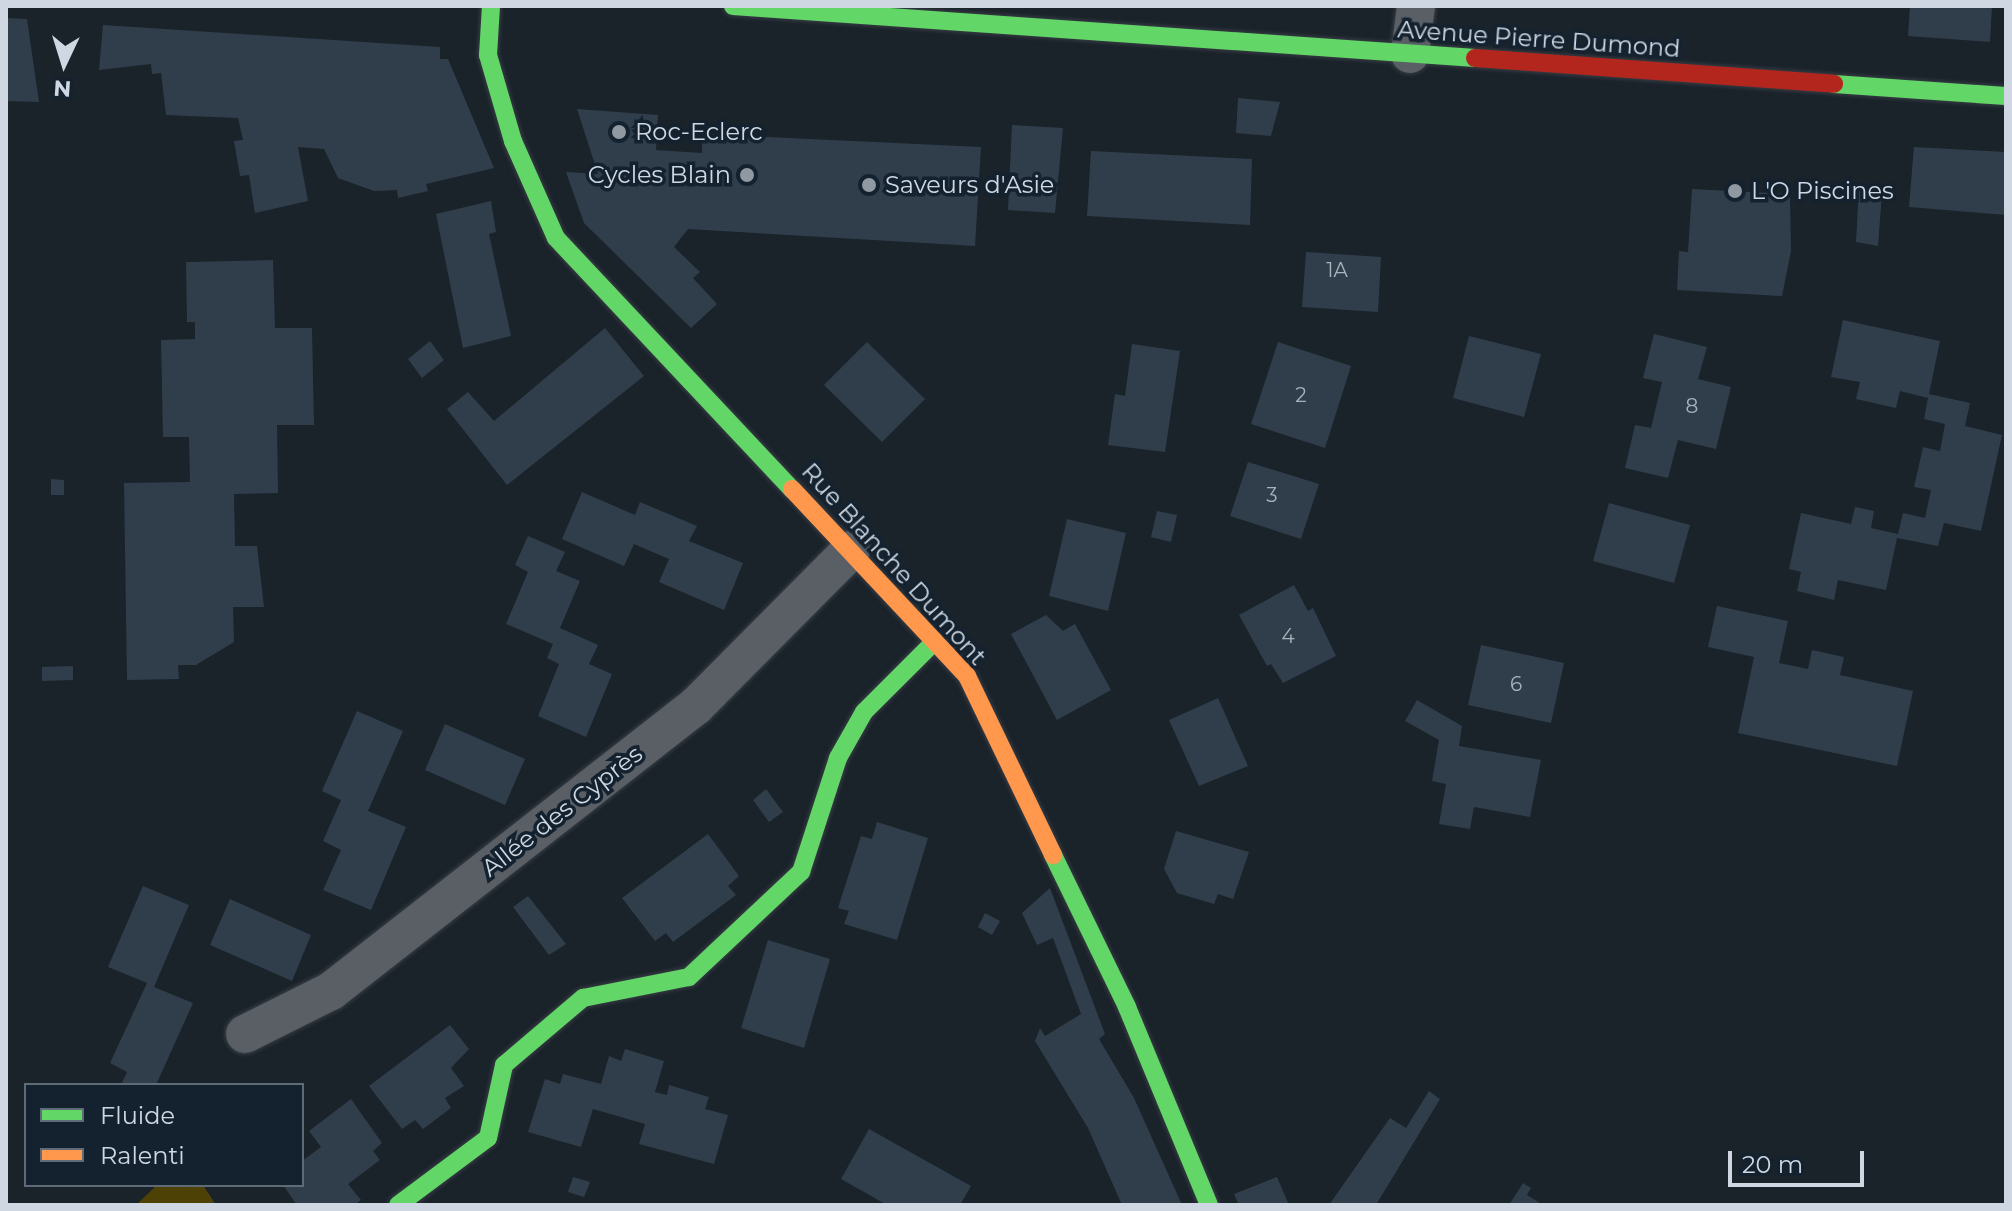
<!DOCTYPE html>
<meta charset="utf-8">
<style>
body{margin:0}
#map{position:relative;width:2012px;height:1211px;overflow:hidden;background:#1a222a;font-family:Montserrat,sans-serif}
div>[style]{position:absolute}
.green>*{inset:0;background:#4e4106}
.building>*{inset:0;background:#303e4b}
.roads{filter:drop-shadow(0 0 2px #373d44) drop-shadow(0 0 2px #373d44)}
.street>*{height:38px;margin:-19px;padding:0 19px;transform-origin:19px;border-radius:19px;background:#5a5f66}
.fast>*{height:18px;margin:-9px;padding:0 9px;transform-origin:9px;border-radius:9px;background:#63d668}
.slow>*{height:18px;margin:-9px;padding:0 9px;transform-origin:9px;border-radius:9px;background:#ff974d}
.jam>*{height:18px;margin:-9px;padding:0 9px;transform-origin:9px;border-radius:9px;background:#b3261e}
.dots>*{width:22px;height:22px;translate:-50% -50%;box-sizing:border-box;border:4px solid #142230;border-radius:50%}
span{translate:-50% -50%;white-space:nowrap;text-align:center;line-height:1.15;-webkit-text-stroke:7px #142230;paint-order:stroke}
.number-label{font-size:20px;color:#a7b2bc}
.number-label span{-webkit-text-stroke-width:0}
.street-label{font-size:24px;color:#cfd8e2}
.poi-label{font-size:24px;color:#cfd8e2}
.left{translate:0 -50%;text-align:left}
.right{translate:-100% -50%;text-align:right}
.frame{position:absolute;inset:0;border:8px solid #cfd8e2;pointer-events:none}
.legend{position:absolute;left:24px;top:1083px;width:280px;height:104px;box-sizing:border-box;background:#142230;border:2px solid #5f6b77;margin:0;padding:10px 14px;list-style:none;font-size:24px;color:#cfd8e2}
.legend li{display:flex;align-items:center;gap:16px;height:40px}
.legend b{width:40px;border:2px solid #5f6b77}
.north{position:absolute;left:24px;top:24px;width:80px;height:80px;-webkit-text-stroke:6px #142230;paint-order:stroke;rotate:184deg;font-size:22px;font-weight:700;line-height:32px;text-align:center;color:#cfd8e2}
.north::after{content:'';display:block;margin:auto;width:28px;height:36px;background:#cfd8e2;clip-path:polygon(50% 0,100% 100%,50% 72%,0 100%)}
.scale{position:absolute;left:1728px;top:1151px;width:136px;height:36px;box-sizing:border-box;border:4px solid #cfd8e2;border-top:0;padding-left:10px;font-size:24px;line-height:28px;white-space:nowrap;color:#cfd8e2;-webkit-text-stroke:6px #142230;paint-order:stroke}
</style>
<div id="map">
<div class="green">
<i style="clip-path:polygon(157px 1185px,203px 1185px,216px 1205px,136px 1205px)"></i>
</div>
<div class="building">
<i style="clip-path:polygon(1910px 6px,1992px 6px,1990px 42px,1908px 36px)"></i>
<i style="clip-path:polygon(6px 18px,27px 19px,39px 102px,6px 101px)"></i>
<i style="clip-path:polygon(103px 25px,440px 47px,440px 59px,448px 59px,494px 168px,426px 184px,428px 191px,398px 198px,397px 190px,374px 191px,338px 178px,324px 149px,298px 147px,308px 201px,255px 213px,249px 175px,240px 176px,234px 141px,243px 140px,238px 118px,166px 115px,161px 73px,152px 74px,151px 64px,99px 70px)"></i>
<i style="clip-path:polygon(1238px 98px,1280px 102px,1271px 136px,1236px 133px)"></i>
<i style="clip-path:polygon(577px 109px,658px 115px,656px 150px,702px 153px,702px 134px,981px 147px,975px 246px,688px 229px,674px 247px,700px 272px,693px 278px,717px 304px,691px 328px,584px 223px,566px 172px,598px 174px)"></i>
<i style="clip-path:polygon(1012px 125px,1063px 128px,1055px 213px,1008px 210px)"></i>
<i style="clip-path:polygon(1914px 147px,2006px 152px,2006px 215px,1909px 207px)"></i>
<i style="clip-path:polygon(1091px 151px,1252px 159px,1250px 225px,1087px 216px)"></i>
<i style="clip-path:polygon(1859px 187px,1882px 193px,1878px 246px,1856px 242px)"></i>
<i style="clip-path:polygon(1692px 189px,1790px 194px,1791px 251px,1782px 296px,1677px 290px,1679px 251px,1688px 252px)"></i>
<i style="clip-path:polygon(491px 201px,496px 232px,489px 234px,511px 336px,463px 348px,436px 214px)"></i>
<i style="clip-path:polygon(1306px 252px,1381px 257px,1378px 312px,1302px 307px)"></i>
<i style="clip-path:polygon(273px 260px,275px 328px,312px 328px,314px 425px,277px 425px,278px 493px,234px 494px,235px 546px,257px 546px,264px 607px,233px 607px,234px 642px,196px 665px,178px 665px,179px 679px,127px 680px,124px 483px,190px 482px,189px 437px,163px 437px,161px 340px,195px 339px,195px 322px,187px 322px,186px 262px)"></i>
<i style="clip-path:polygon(1843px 320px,1940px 341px,1929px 394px,1970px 403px,1965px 426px,2002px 435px,1981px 531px,1944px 523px,1938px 546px,1897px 538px,1886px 590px,1838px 580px,1834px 600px,1797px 591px,1801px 572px,1789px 569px,1801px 513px,1851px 524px,1855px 507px,1874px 511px,1871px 528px,1898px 534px,1903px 513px,1925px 518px,1931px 490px,1914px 487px,1923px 447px,1940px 451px,1945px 424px,1924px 419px,1928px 398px,1900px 391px,1896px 408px,1856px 399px,1860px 382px,1831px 377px)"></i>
<i style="clip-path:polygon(605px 328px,644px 376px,507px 485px,447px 409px,468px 392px,494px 421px)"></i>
<i style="clip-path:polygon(1654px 334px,1707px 347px,1698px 379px,1731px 387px,1716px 449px,1678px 440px,1668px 478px,1625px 468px,1635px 425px,1651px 428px,1662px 382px,1643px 378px)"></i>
<i style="clip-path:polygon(1469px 336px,1541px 354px,1524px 417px,1453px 398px)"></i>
<i style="clip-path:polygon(430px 341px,444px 360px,422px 378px,408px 359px)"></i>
<i style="clip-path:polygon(867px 342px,925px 399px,882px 442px,824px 385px)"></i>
<i style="clip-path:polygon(1278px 342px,1351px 366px,1325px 448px,1251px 424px)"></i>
<i style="clip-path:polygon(1132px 344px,1180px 351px,1165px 452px,1108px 445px,1115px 394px,1125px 396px)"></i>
<i style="clip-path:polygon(1248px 462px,1319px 484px,1301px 539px,1230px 516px)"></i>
<i style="clip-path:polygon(51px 479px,64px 480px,64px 495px,51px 495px)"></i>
<i style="clip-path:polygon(582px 492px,635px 515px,640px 502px,697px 526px,689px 541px,743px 563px,724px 610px,659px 582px,669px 559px,634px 544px,624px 566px,562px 539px)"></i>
<i style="clip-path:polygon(1609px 503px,1690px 525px,1674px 583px,1593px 561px)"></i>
<i style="clip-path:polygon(1157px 511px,1177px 515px,1171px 542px,1151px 537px)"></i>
<i style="clip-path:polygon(1067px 519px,1126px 533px,1108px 611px,1049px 596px)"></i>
<i style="clip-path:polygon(528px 536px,565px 552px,556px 571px,580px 581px,560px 628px,598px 645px,589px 664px,612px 674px,586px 737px,538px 716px,559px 664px,547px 658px,553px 644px,506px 624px,528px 572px,515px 565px)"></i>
<i style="clip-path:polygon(1294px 585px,1308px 611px,1313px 608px,1336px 656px,1283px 683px,1271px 664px,1267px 666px,1239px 615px)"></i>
<i style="clip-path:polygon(1717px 606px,1788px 621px,1779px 663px,1808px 669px,1812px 650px,1844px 657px,1840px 675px,1913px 691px,1897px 766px,1738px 733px,1754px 657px,1708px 647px)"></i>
<i style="clip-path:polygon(1046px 615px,1063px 631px,1075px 624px,1111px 690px,1057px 720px,1011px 634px)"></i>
<i style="clip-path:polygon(1481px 645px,1564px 663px,1551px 723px,1468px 705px)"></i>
<i style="clip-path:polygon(73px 666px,73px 680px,42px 681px,42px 667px)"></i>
<i style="clip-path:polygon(1218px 698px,1248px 766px,1199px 786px,1169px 720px)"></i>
<i style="clip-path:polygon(1417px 700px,1462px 726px,1459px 746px,1541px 760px,1530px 817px,1474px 807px,1470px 829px,1439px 824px,1446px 784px,1432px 781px,1439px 740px,1405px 721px)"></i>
<i style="clip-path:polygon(357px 711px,403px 731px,368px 811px,406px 827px,371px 910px,323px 890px,341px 850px,323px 841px,341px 800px,322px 791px)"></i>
<i style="clip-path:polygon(445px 724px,525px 759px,505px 805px,425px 770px)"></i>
<i style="clip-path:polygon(766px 789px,783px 812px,769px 822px,753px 800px)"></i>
<i style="clip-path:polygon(877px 822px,928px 838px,897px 940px,844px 924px,849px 911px,838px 908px,861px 836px,872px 839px)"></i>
<i style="clip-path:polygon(1176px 831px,1249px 852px,1233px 899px,1218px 894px,1214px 904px,1177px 893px,1164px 869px)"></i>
<i style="clip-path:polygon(708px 834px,739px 876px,728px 886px,736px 895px,673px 942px,666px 933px,655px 941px,622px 898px)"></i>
<i style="clip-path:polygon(143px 886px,189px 905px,154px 987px,193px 1003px,156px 1085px,121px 1085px,127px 1072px,110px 1063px,147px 983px,108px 967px)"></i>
<i style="clip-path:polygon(1050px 888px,1105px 1034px,1099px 1039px,1134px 1098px,1182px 1205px,1122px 1205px,1088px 1128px,1035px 1041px,1040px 1028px,1045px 1036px,1081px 1014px,1053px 938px,1037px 945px,1022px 913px)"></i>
<i style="clip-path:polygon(528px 896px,566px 944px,549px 955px,513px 907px)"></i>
<i style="clip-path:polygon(230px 899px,311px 935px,292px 981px,210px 945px)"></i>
<i style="clip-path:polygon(985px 913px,1000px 921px,992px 935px,978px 927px)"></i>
<i style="clip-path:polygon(768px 940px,830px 959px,804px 1048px,741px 1028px)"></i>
<i style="clip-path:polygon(450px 1025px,469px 1049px,451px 1068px,464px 1086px,445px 1098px,451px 1108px,423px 1129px,415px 1120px,402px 1129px,369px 1086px)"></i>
<i style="clip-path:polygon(625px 1049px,664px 1061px,655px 1092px,667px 1095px,669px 1085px,709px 1097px,705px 1109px,728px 1115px,714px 1164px,639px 1144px,645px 1124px,593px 1109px,581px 1147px,528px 1132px,545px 1079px,560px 1084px,563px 1074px,601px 1084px,609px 1056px,621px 1061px)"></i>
<i style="clip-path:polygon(1429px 1091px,1440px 1099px,1376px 1205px,1329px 1205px,1390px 1118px,1406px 1128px)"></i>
<i style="clip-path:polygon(351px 1099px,382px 1143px,373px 1151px,380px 1160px,348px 1184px,361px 1200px,354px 1205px,297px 1205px,283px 1185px,302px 1185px,302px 1161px,321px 1147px,309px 1131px)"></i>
<i style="clip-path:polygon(869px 1129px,971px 1186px,960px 1205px,887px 1205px,841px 1179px)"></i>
<i style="clip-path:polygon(573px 1177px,590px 1182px,584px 1197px,568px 1192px)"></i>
<i style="clip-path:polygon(1277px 1177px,1289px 1205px,1239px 1205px,1234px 1194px)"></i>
<i style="clip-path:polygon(1523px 1183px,1531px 1188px,1527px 1195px,1543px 1205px,1509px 1205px)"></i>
</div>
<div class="roads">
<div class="street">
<i style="left:1410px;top:54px;width:48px;rotate:-82.9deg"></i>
<i style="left:245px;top:1034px;width:96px;rotate:-26.6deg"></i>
<i style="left:331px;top:991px;width:463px;rotate:-38deg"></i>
<i style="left:696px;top:706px;width:220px;rotate:-45.2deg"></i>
</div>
<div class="fast">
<i style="left:491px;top:6px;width:49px;rotate:93.5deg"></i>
<i style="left:488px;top:55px;width:90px;rotate:73.8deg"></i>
<i style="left:513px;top:141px;width:106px;rotate:66.1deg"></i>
<i style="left:556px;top:238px;width:345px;rotate:46.8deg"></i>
<i style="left:733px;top:6px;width:744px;rotate:4.01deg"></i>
<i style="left:1834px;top:84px;width:172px;rotate:4deg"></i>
<i style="left:1053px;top:855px;width:169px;rotate:64deg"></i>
<i style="left:1127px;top:1007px;width:214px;rotate:67.5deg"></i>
<i style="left:398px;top:1205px;width:112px;rotate:-36.7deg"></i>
<i style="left:488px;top:1138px;width:75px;rotate:-77.6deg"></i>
<i style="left:504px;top:1065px;width:104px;rotate:-40.3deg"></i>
<i style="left:583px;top:998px;width:108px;rotate:-11.2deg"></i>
<i style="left:689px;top:977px;width:154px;rotate:-43.2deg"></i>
<i style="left:801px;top:872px;width:120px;rotate:-72deg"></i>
<i style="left:838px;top:758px;width:53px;rotate:-60.5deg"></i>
<i style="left:864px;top:712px;width:100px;rotate:-45deg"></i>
</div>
<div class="slow">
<i style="left:792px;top:489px;width:256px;rotate:46.9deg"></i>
<i style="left:967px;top:676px;width:199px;rotate:64.3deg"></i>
</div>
<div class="jam">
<i style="left:1475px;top:58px;width:360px;rotate:4.1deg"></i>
</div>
</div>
<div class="dots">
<i style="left:619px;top:132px;background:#9098a2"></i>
<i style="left:747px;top:175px;background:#9098a2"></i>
<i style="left:869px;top:185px;background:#9098a2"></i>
<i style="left:1735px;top:191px;background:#9098a2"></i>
</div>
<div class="number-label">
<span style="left:1337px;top:270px">1A</span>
<span style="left:1301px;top:395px">2</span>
<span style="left:1692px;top:406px">8</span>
<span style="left:1272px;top:495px">3</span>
<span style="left:1288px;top:636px">4</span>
<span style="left:1516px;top:684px">6</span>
</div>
<div class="street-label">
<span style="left:1539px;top:39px;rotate:4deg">Avenue Pierre Dumond</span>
<span style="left:894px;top:564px;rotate:48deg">Rue Blanche Dumont</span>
<span style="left:562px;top:811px;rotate:-38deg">Allée des Cyprès</span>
</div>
<div class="poi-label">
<span class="left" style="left:635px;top:132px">Roc-Eclerc</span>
<span class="right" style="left:731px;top:175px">Cycles Blain</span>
<span class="left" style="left:885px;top:185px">Saveurs d'Asie</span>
<span class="left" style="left:1751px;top:191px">L'O Piscines</span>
</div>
<div class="frame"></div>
<ul class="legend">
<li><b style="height:10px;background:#63d668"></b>Fluide</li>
<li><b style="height:10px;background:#ff974d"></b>Ralenti</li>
</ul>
<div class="north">N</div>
<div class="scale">20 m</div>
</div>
